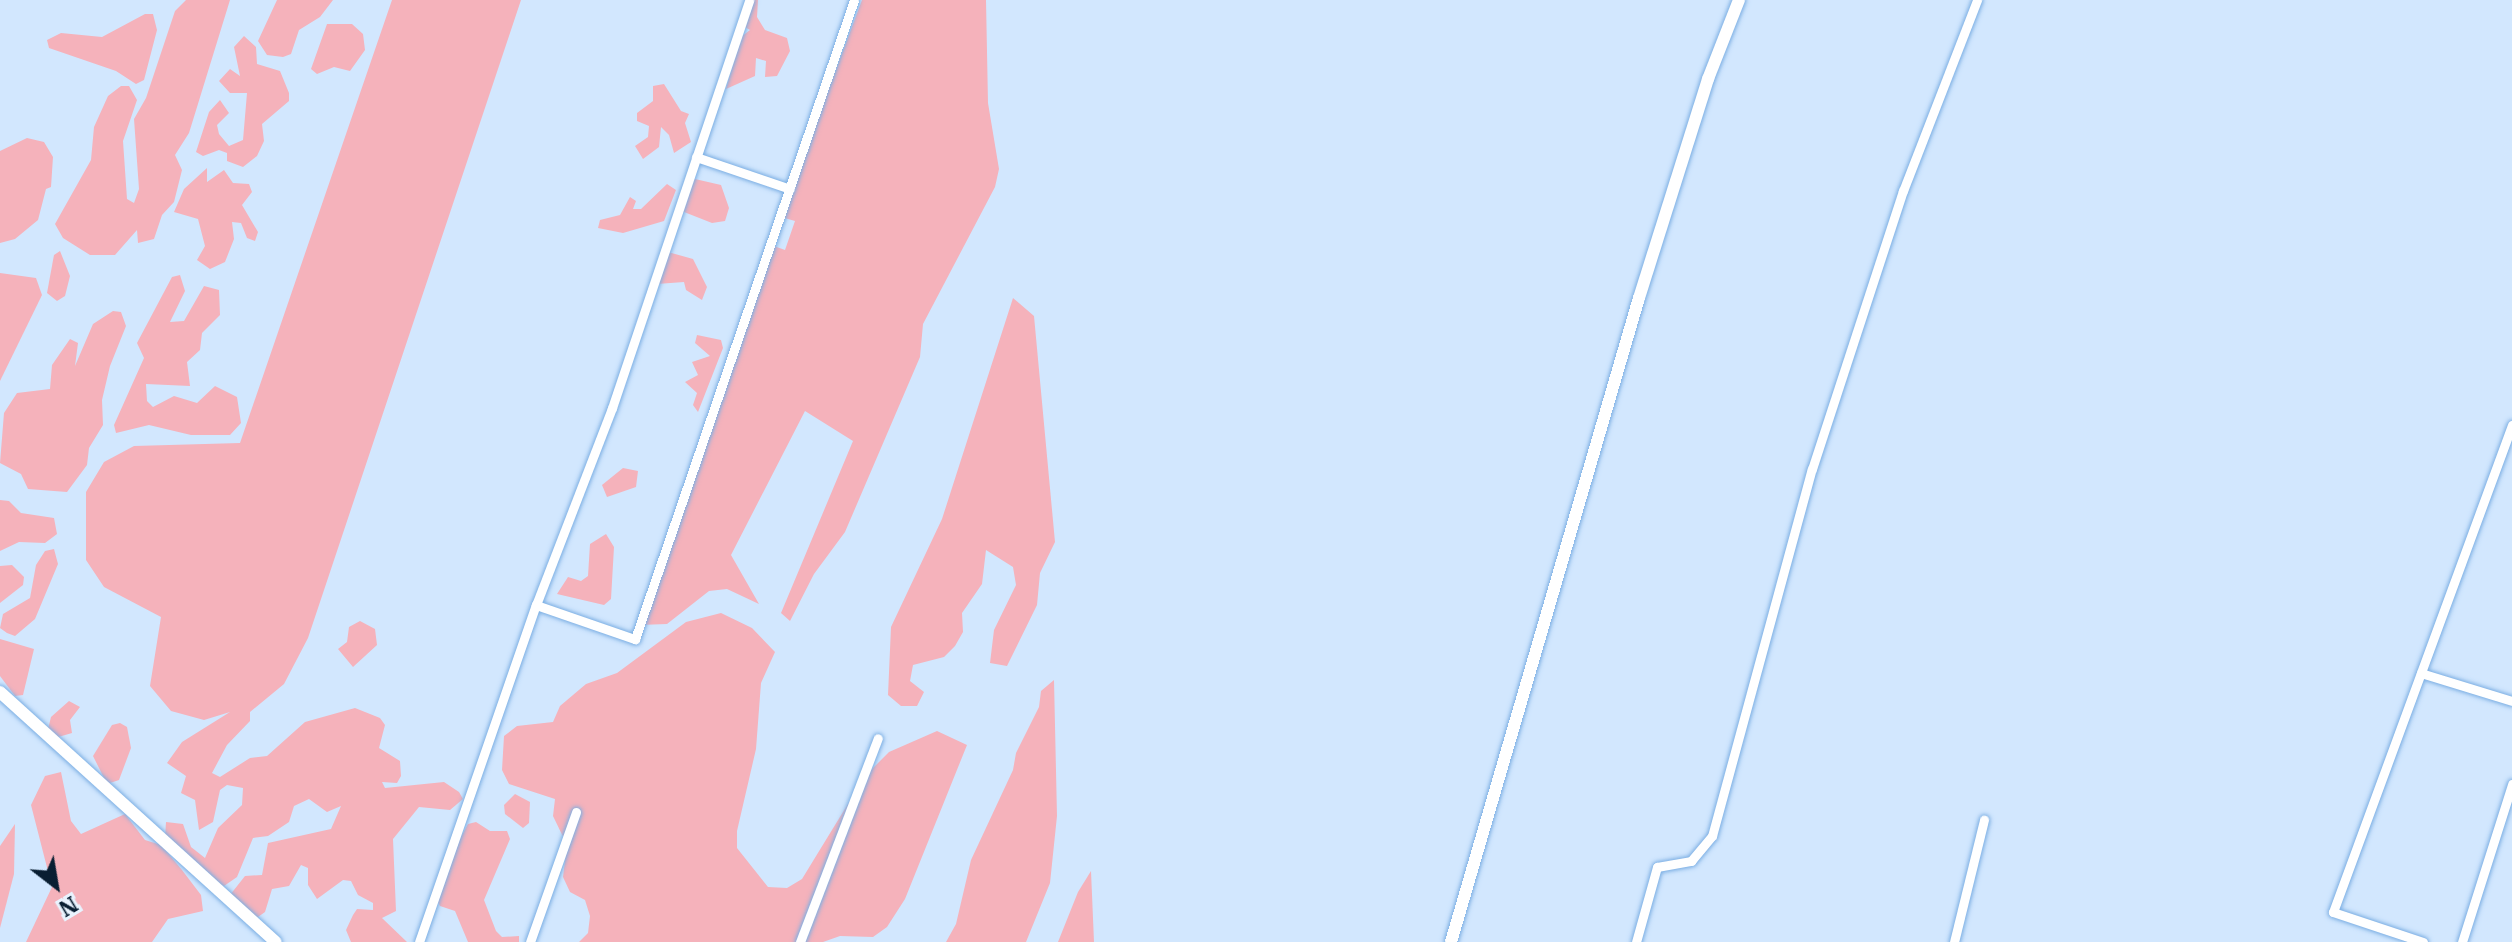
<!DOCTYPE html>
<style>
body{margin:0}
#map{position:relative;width:2512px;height:942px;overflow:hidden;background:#d2e7fe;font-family:"IBM Plex Serif",serif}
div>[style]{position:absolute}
.green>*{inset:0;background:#f5b2bb}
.roads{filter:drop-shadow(0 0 2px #7baee3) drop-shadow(0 0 2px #7baee3)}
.street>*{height:9px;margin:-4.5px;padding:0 4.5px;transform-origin:4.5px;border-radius:4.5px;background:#fff}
.secondary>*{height:12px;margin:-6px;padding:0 6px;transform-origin:6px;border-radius:6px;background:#fff}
span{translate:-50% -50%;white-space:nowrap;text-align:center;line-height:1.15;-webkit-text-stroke:8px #e9f3fe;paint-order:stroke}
.north{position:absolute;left:16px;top:846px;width:80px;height:80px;-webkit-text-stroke:6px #e9f3fe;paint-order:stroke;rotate:149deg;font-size:22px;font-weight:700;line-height:32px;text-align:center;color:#091e32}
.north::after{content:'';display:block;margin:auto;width:28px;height:36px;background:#091e32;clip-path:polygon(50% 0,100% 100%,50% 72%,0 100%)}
</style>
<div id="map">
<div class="green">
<i style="clip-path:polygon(186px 0,230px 0,189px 133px,175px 155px,182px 170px,174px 202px,162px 215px,154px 239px,138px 243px,137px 230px,115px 255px,90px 255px,63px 238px,55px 224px,91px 160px,94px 127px,108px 96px,121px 86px,129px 86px,137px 100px,123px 141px,127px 199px,134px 203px,139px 189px,134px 119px,146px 98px,175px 11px)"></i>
<i style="clip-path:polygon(277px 0,333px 0,320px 17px,299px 30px,291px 54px,283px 57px,267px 55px,258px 41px)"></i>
<i style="clip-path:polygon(392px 0,521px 0,308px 638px,284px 684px,250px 712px,250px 721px,227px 745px,212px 773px,220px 777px,250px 758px,267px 756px,305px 722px,355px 708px,380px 718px,385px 725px,379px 748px,400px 761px,401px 776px,397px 783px,382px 782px,385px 788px,444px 782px,459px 792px,463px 799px,450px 810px,419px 807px,393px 839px,396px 911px,382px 918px,407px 942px,351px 942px,346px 930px,353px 915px,357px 909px,373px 910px,373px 903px,358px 895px,351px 881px,343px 880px,317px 899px,308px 885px,308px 868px,301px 865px,289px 886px,272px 889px,265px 912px,258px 917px,250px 917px,230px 895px,245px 876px,262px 875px,268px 843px,331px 829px,341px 806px,327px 812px,309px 799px,294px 806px,289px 822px,268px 836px,253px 838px,237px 877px,224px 886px,194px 876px,165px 838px,166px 822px,183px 824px,191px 847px,205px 858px,218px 828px,242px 805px,243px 788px,227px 785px,220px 790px,213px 822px,199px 830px,195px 800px,181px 793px,186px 776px,167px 763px,182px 742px,230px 712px,204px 720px,171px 711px,150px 686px,161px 617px,104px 587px,86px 560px,86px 492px,104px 462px,134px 446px,240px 443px)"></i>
<i style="clip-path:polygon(751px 0,758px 0,757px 17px,765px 30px,787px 38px,790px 51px,777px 76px,765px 77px,766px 61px,756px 58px,755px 76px,726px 89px,741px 37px,750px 30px,743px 26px)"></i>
<i style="clip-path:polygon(862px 0,986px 0,988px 103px,999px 169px,995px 187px,923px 324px,920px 357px,845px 532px,814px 574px,790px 621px,781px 613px,853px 441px,805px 411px,731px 555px,759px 604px,727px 589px,709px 591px,667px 624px,639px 625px,774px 246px,785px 250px,795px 221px,781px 217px)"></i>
<i style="clip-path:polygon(145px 14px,153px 14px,157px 30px,144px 80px,136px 84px,116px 71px,49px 48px,47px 40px,61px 33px,102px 37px)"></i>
<i style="clip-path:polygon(327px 24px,352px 24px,363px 34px,365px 50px,350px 71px,334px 67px,317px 74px,311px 69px)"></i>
<i style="clip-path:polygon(244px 36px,256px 47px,257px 64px,280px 71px,289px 93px,289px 101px,262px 124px,264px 141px,257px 156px,243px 167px,227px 161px,227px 153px,219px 150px,203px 156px,196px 152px,209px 112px,220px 100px,229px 113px,217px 125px,219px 134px,229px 146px,243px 140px,247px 93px,230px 93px,219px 81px,230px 69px,240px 76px,234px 47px)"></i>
<i style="clip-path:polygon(664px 84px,681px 111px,689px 114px,685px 123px,691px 142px,674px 153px,669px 135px,661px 127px,659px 147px,643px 159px,635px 146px,648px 137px,649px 126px,637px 121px,637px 113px,653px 101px,653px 86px)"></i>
<i style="clip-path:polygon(27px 138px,44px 142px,53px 157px,51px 187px,46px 189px,38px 220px,15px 239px,0 243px,0 151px)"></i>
<i style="clip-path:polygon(207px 168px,207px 182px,224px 170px,233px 183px,249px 184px,252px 192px,242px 205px,258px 232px,255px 241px,247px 238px,241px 223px,232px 222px,234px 239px,225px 262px,210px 269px,197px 260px,205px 246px,198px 219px,174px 212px,184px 189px)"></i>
<i style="clip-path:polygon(695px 179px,721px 185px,729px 208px,725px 221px,712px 223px,679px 210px,688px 183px)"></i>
<i style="clip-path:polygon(667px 184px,676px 190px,664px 221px,623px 233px,598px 228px,600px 220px,620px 215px,630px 197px,636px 201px,633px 209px,641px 209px)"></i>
<i style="clip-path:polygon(60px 251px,70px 276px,65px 296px,57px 301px,47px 293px,54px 255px)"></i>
<i style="clip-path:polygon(668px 252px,693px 259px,707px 287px,702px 300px,686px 290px,684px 282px,657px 284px)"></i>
<i style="clip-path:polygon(0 273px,36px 278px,42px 295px,0 381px)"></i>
<i style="clip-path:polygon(180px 275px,185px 291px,170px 322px,184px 321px,204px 286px,219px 290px,220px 315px,202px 333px,200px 350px,187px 362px,190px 386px,146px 384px,147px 401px,153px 407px,174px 396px,197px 403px,215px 386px,237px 397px,241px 423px,230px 435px,191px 435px,149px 425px,116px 433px,114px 425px,144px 358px,137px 343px,172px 277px)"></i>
<i style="clip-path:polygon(1013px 298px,1034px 316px,1055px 542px,1040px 573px,1037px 605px,1007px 666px,990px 663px,994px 630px,1016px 585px,1013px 567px,986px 550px,982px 584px,962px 613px,963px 632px,955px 646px,944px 657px,913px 665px,910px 681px,924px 692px,917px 706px,901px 706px,888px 695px,891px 627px,942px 519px)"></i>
<i style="clip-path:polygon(113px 311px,121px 312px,126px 326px,110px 366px,102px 400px,103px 425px,89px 448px,87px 465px,67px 492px,28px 489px,21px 474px,0 463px,4px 413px,17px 393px,50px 389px,52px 365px,70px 339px,78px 343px,75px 366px,93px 324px)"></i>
<i style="clip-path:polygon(697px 335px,721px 340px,723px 348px,698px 412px,693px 405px,697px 393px,685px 382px,698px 375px,692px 362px,710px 356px,695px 343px)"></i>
<i style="clip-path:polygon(623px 468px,638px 471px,636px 487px,607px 497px,602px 485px)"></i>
<i style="clip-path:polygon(0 500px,9px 501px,21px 513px,54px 518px,57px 534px,45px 543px,19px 542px,0 551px)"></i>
<i style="clip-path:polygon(606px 534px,614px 547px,611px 599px,604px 605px,557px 594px,568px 577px,581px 581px,588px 576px,590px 544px)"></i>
<i style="clip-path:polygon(54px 549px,58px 564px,35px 619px,15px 636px,7px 633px,0 628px,3px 614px,30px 598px,36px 565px,45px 551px)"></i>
<i style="clip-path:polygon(12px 565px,24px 577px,23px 585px,0 603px,0 566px)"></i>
<i style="clip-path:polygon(721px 613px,752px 628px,775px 652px,761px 683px,756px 749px,737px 831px,737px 848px,768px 887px,787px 888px,802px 879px,865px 776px,889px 752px,937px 731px,967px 745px,905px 899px,887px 927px,873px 937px,840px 936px,823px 942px,579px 942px,588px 933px,590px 916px,585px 900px,570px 892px,563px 877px,567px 845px,553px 816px,555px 799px,509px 784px,502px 770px,504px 736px,517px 726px,553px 722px,560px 706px,586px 684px,617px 673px,686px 622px)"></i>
<i style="clip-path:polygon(360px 621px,375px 629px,377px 645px,353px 667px,338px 649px,347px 642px,349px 627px)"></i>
<i style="clip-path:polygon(0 639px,34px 649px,23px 695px,15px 696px,0 676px)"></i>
<i style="clip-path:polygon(1054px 680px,1057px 816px,1050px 883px,1026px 942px,946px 942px,956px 924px,971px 860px,1013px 770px,1016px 753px,1039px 707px,1041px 691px)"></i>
<i style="clip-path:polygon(69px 701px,80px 707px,70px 720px,72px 733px,55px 738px,48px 729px,51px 717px)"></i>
<i style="clip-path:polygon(120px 723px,127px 727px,131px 748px,119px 780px,107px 784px,93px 756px,112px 725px)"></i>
<i style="clip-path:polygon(61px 772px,71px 821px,81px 834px,125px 814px,145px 840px,161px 845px,182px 870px,201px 895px,203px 911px,168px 919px,152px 942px,26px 942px,52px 887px,31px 805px,45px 776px)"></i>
<i style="clip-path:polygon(515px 794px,530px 802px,529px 823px,523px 828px,505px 814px,504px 805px)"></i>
<i style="clip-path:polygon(476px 822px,490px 831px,507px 831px,510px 839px,484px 900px,496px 931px,502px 937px,519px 936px,519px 942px,468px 942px,455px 911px,440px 906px,432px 891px,468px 824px)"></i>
<i style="clip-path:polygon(15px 824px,14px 874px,0 928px,0 846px)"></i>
<i style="clip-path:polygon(1091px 871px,1094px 942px,1058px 942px,1078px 892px)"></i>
</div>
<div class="roads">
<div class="street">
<i style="left:696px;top:157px;width:99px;rotate:18.8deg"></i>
<i style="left:536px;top:605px;width:105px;rotate:19deg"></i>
<i style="left:635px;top:639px;width:675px;rotate:-71.08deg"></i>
<i style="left:2421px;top:673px;width:95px;rotate:17.1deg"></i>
<i style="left:419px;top:942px;width:357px;rotate:-70.9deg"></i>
<i style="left:536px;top:605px;width:211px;rotate:-68.9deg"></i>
<i style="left:612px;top:408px;width:430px;rotate:-71.4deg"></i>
<i style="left:530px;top:942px;width:138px;rotate:-70.5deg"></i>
<i style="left:800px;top:942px;width:218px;rotate:-69.1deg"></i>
<i style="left:1636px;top:942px;width:78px;rotate:-74.4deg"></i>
<i style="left:1657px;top:867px;width:35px;rotate:-10deg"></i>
<i style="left:1691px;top:861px;width:33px;rotate:-50deg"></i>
<i style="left:1712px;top:836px;width:380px;rotate:-74.8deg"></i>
<i style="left:1812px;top:469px;width:293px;rotate:-71.9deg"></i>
<i style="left:1903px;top:191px;width:205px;rotate:-68.8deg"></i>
<i style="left:1954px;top:942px;width:126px;rotate:-76.2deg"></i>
<i style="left:2423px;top:942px;width:95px;rotate:-161.6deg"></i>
<i style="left:2333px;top:912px;width:519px;rotate:-69.82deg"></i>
<i style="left:2462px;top:942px;width:166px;rotate:-72.4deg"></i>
</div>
<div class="secondary">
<i style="left:0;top:692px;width:372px;rotate:42.2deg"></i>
<i style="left:1451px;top:942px;width:671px;rotate:-73.73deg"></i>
<i style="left:1639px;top:298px;width:230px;rotate:-72.5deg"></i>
<i style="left:1708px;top:79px;width:85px;rotate:-68.6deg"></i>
</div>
</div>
<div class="north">N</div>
</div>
